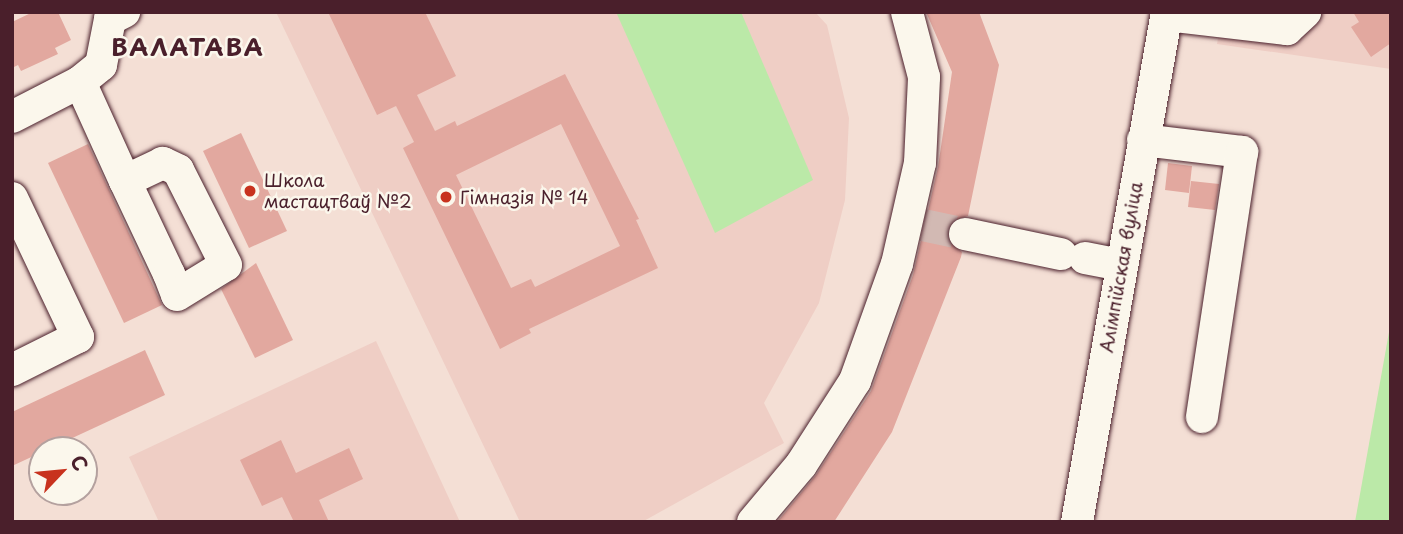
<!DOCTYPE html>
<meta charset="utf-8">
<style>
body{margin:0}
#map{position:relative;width:1403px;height:534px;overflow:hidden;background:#f4dfd5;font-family:"Playpen Sans",sans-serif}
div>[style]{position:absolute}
.built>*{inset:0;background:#efcec5}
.green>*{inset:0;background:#bbe9a8}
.building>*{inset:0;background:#e2a89f}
.minor-tunnel>*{height:32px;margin-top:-16px;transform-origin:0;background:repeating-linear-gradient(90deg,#d2b9b3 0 32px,transparent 0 48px)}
.roads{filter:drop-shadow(0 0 2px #4a1f2b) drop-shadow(0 0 2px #4a1f2b)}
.minor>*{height:32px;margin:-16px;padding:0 16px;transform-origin:16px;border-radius:16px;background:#fbf7ec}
.dots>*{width:19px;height:19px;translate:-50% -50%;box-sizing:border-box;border:4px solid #fbf7ec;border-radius:50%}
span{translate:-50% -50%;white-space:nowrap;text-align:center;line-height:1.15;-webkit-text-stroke:5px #fbf7ec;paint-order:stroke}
.poi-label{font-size:18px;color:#4a1f2b}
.left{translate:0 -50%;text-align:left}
.street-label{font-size:18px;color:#4a1f2b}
.district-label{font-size:24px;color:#4a1f2b;font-weight:700;letter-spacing:2px}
.frame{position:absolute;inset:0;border:14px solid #4a1f2b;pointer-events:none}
.north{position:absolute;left:28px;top:436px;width:70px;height:70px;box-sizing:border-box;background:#fbf7ec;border:2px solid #b4a19f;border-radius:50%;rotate:64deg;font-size:19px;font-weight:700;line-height:28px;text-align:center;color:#4a1f2b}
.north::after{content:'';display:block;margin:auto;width:24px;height:32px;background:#c8321e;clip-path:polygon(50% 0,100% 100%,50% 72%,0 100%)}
</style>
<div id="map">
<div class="built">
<i style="clip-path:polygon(276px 12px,815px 12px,827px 25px,849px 118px,845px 200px,819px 303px,764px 403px,784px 443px,642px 522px,520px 522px)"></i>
<i style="clip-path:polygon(1222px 12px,1391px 12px,1391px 69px,1217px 44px)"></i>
<i style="clip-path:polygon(376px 341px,460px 522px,159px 522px,129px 457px)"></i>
</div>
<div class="green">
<i style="clip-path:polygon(616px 12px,741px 12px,813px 180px,715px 233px)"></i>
<i style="clip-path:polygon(1391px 321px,1391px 522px,1355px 522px)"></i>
</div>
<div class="building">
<i style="clip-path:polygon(33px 12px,58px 12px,71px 40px,55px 48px,58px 54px,21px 71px,18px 65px,12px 68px,12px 22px)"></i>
<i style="clip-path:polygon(evenodd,328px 12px,425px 12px,456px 76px,417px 95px,435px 131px,455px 121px,457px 126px,565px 74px,639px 219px,636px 220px,658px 268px,529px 329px,531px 333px,500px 349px,403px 148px,414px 142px,396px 106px,377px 115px,328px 12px,561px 124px,620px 246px,535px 287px,531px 279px,511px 288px,456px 175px,561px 124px)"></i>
<i style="clip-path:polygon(926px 12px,979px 12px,999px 65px,968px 216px,952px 221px,947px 231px,948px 240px,962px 252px,961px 257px,892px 432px,834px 522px,777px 522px,816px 475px,871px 391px,913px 275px,938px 167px,952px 72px)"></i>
<i style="clip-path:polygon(1353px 12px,1391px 12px,1391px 43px,1371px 57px,1351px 27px,1359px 22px)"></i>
<i style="clip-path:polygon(241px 133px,287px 231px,249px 248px,203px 151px)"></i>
<i style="clip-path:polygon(88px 144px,162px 305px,124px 323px,48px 163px)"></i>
<i style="clip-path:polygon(1168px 163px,1192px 166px,1189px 193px,1165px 190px)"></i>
<i style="clip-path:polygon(1191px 181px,1219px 184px,1215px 210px,1188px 207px)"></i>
<i style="clip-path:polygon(256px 263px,293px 340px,255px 358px,221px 289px)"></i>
<i style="clip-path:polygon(145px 350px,165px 395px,12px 466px,12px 412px)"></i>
<i style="clip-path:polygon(281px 440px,296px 473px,349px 448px,363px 479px,319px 500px,329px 522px,294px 522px,282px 497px,262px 506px,240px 460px)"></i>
</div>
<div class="minor-tunnel">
<i style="left:923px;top:225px;width:43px;rotate:12.1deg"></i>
</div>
<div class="roads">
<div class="minor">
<i style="left:1167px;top:15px;width:121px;rotate:6.7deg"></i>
<i style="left:1287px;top:29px;width:25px;rotate:-43deg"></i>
<i style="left:80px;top:82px;width:109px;rotate:65.6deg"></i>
<i style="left:125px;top:181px;width:103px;rotate:64.7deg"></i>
<i style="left:169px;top:274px;width:22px;rotate:69deg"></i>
<i style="left:177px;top:295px;width:57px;rotate:-31.5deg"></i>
<i style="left:226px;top:265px;width:106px;rotate:-116.8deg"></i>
<i style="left:178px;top:170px;width:17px;rotate:-155deg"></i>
<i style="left:163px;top:163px;width:42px;rotate:154.7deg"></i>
<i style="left:12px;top:117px;width:76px;rotate:-27.2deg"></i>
<i style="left:80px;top:82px;width:27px;rotate:-39deg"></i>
<i style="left:101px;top:65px;width:47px;rotate:-78.9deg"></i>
<i style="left:110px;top:19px;width:16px;rotate:-27deg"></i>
<i style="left:1143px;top:140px;width:100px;rotate:6.9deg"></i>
<i style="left:1242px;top:152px;width:268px;rotate:98.6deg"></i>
<i style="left:12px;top:198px;width:154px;rotate:64.6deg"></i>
<i style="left:78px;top:337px;width:74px;rotate:153.4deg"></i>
<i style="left:965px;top:234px;width:98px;rotate:11.8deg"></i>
<i style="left:1085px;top:258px;width:36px;rotate:11deg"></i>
<i style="left:753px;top:522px;width:75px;rotate:-49.9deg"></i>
<i style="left:801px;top:465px;width:100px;rotate:-57.3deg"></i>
<i style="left:855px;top:381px;width:124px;rotate:-70.3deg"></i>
<i style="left:897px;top:264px;width:104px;rotate:-77.2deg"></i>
<i style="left:920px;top:163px;width:86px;rotate:-87.3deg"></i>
<i style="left:924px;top:77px;width:67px;rotate:-104.7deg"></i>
<i style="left:1077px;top:522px;width:518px;rotate:-79.99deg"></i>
</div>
</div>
<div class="dots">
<i style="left:250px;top:191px;background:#c8321e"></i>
<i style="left:446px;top:197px;background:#c8321e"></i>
</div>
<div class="poi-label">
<span class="left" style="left:264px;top:191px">Школа<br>мастацтваў №2</span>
<span class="left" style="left:460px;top:197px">Гімназія № 14</span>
</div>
<div class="street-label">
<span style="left:1121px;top:267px;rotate:-80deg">Алімпійская вуліца</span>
</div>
<div class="district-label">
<span style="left:188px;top:47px">ВАЛАТАВА</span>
</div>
<div class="frame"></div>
<div class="north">С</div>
</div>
